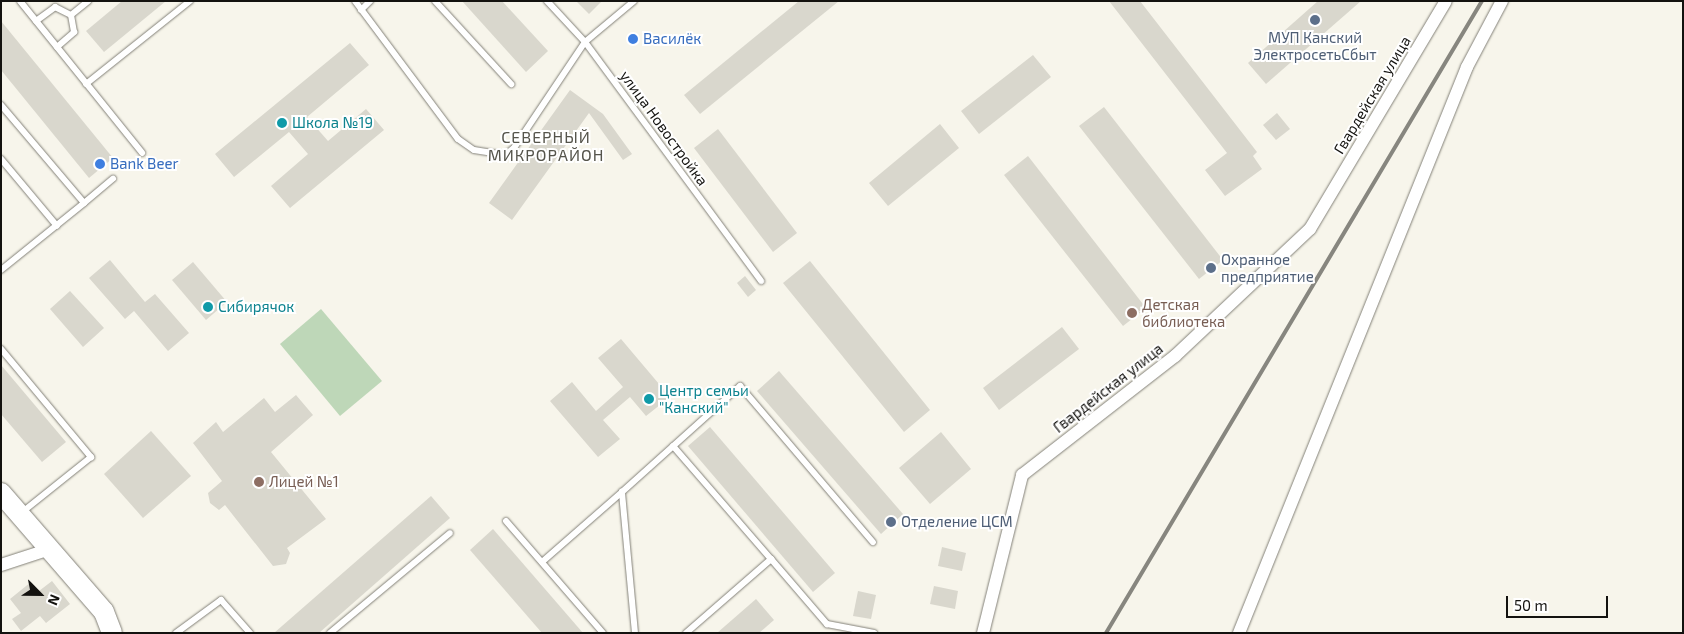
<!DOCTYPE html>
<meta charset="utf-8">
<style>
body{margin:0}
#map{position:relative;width:1684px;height:634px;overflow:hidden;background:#f7f5eb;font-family:"Exo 2",sans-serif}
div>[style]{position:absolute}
.green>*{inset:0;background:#bed7b8}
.building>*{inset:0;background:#d9d7cd}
.roads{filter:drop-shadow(0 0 1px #838178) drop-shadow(0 0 1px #838178)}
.service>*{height:6px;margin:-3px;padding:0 3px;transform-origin:3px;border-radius:3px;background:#fff}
.minor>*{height:12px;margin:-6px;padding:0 6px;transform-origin:6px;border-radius:6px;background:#fff}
.primary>*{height:20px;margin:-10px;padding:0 10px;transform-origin:10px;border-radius:10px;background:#fff}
.rail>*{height:4px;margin:-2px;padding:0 2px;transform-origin:2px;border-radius:2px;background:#87867f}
.dots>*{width:14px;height:14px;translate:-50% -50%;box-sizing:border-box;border:2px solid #fff;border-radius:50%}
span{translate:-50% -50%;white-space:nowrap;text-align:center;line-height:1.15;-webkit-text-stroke:4px #fff;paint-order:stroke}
.service-label{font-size:15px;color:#4e5e75}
.left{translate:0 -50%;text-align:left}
.shop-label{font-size:15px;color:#366cbe}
.street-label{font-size:15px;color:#13120f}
.culture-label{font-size:15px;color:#0d838f}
.education-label{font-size:15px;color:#785e54}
.neighbourhood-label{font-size:16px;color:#55544b;letter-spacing:1px}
.frame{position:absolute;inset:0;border:2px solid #13120f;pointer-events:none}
.north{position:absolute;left:15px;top:569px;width:50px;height:50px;-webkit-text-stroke:4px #fff;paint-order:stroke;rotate:113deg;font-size:14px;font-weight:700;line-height:20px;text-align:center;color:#13120f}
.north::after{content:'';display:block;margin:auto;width:18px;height:22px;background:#13120f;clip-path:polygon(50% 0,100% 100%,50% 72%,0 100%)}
.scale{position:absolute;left:1506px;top:596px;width:102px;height:22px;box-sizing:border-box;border:2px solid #13120f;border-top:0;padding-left:6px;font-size:15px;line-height:18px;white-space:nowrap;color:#13120f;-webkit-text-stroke:4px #fff;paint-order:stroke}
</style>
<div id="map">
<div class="green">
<i style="clip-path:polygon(321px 309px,382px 381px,340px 416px,280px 344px)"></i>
</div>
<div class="building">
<i style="clip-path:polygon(122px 1px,166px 1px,104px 52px,86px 31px)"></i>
<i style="clip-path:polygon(462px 1px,502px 1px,548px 51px,526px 72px)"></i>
<i style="clip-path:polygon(576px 1px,602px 1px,589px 14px)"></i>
<i style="clip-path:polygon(799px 1px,839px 1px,700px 114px,684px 95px)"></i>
<i style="clip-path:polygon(1109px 1px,1140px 1px,1257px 152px,1253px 156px,1262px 169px,1225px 196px,1205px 170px,1227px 153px)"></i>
<i style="clip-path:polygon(1318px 1px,1361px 1px,1266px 84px,1248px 63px)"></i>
<i style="clip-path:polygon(1px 21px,113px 158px,89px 178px,1px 70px)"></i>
<i style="clip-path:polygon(350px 43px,369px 65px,307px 117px,328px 141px,366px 109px,384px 130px,290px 208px,271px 186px,308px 154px,289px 132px,234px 177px,215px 154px)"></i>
<i style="clip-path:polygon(1033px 55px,1051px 77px,979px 134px,961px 111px)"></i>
<i style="clip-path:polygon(570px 90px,603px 114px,632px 154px,623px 160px,589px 113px,512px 220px,489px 203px)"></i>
<i style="clip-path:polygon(1104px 107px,1223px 260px,1199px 279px,1079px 126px)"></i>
<i style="clip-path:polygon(1277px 113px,1290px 129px,1276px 140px,1263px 125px)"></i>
<i style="clip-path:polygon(940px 124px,959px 148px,888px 206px,869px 183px)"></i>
<i style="clip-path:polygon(718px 129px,797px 233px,773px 252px,694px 148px)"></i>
<i style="clip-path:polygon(1028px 156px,1146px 308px,1123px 326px,1004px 175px)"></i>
<i style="clip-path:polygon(110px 260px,145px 302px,155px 294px,189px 333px,168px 351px,134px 311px,125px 319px,89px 278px)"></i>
<i style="clip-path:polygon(810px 261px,930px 410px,904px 432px,783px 283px)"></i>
<i style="clip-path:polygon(193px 262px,227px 302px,206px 320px,172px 280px)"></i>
<i style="clip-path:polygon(745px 276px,756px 290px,748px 297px,737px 283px)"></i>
<i style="clip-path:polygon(70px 291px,104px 328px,83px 347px,50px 309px)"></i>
<i style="clip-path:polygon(1062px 327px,1079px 349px,999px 410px,983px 388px)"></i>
<i style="clip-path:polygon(621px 339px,670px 397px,646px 416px,630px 397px,603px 420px,620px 439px,598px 457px,550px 401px,572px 382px,596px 411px,623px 387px,598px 358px)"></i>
<i style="clip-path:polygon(1px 365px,66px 442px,42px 462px,1px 414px)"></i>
<i style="clip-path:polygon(779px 371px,903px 514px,881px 534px,757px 391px)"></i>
<i style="clip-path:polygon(296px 395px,313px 415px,271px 452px,326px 519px,287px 548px,290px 553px,286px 564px,273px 566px,225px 505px,219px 510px,210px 503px,208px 493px,222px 481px,193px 443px,216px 422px,223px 432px,264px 398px,275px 412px)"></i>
<i style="clip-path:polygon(710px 427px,835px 573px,813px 592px,688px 446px)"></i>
<i style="clip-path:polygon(151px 431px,191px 476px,143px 518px,104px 474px)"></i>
<i style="clip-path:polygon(941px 432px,971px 469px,930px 504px,899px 468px)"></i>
<i style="clip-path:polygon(431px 496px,450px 518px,319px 633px,274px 633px)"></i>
<i style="clip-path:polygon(493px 529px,583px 633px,542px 633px,470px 550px)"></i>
<i style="clip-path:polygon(942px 547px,966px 553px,962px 571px,938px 566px)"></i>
<i style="clip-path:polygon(52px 581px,70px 604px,46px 623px,40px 616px,21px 631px,12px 619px,21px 613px,10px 599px,31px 582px,39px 591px)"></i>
<i style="clip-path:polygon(934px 586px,958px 591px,955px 609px,930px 604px)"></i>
<i style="clip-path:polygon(858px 591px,876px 595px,871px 619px,853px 616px)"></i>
<i style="clip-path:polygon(756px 599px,774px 620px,759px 633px,717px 633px)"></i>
</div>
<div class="roads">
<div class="service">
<i style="left:20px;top:1px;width:195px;rotate:51.2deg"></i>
<i style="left:355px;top:1px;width:172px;rotate:53.3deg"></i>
<i style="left:458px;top:139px;width:19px;rotate:35deg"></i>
<i style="left:474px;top:150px;width:31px;rotate:9deg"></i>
<i style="left:505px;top:155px;width:11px;rotate:-38deg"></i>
<i style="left:514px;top:148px;width:128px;rotate:-56.2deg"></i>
<i style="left:585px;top:42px;width:56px;rotate:-132.8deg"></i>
<i style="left:435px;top:1px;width:113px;rotate:47.5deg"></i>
<i style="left:634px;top:1px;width:64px;rotate:140.1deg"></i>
<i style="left:585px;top:42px;width:297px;rotate:53.6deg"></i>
<i style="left:361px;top:10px;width:13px;rotate:-45deg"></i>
<i style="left:36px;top:21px;width:24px;rotate:-36deg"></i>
<i style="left:55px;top:7px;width:18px;rotate:27deg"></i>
<i style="left:57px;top:47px;width:23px;rotate:-41deg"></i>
<i style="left:74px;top:32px;width:17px;rotate:-100deg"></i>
<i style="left:71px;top:15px;width:22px;rotate:-39deg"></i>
<i style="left:86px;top:84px;width:133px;rotate:-38.6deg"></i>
<i style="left:1px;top:105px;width:128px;rotate:49.7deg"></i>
<i style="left:84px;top:203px;width:38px;rotate:-40deg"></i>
<i style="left:1px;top:159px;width:87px;rotate:50.1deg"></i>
<i style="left:1px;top:270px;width:107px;rotate:-38.9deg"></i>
<i style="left:1px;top:349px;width:141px;rotate:50.2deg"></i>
<i style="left:91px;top:457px;width:90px;rotate:141.3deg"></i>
<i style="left:673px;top:446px;width:150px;rotate:49.1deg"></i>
<i style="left:506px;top:521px;width:148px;rotate:49.1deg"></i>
<i style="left:542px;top:562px;width:106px;rotate:-41.2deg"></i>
<i style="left:176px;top:633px;width:56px;rotate:-36.3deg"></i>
<i style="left:221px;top:600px;width:44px;rotate:48.7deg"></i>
<i style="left:330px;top:633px;width:156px;rotate:-39.8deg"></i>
<i style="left:635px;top:633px;width:142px;rotate:-95.3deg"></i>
<i style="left:622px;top:492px;width:159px;rotate:-41.9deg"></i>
<i style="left:740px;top:386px;width:205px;rotate:49.6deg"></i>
<i style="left:686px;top:633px;width:113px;rotate:-41deg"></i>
<i style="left:771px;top:559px;width:86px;rotate:49.3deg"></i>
<i style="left:827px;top:624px;width:48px;rotate:10.8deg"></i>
</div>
<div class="minor">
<i style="left:1px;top:565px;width:52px;rotate:-18.1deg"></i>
<i style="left:983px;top:633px;width:163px;rotate:-76.1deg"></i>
<i style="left:1022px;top:475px;width:194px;rotate:-37.9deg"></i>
<i style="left:1175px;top:356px;width:185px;rotate:-43.3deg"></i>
<i style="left:1310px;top:229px;width:265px;rotate:-59.2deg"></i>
<i style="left:1239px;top:633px;width:610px;rotate:-68.06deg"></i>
<i style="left:1467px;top:67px;width:75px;rotate:-62.1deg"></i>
</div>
<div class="primary">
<i style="left:1px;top:493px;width:157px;rotate:49.1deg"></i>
<i style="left:104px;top:612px;width:22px;rotate:69deg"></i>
</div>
</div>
<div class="rail">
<i style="left:1106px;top:633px;width:735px;rotate:-59.25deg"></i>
</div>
<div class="dots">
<i style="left:1315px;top:20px;background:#5c6f8a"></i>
<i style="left:633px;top:39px;background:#3f7fe0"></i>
<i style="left:282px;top:123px;background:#0f9aa8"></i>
<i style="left:100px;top:164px;background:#3f7fe0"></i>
<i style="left:1211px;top:268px;background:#5c6f8a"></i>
<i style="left:208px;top:307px;background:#0f9aa8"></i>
<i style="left:1132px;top:313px;background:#8d6e63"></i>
<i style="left:649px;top:399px;background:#0f9aa8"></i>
<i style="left:259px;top:482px;background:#8d6e63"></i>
<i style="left:891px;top:522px;background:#5c6f8a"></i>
</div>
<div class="service-label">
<span style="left:1315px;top:46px">МУП Канский<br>ЭлектросетьСбыт</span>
<span class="left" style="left:1221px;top:268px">Охранное<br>предприятие</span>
<span class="left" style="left:901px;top:522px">Отделение ЦСМ</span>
</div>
<div class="shop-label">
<span class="left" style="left:643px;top:39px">Василёк</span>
<span class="left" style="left:110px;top:164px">Bank Beer</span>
</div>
<div class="street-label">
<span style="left:1372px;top:95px;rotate:-59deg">Гвардейская улица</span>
<span style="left:664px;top:128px;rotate:54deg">улица Новостройка</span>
<span style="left:1108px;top:388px;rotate:-38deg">Гвардейская улица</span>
</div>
<div class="culture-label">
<span class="left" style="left:292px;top:123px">Школа №19</span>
<span class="left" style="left:218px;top:307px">Сибирячок</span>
<span class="left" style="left:659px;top:399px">Центр семьи<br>"Канский"</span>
</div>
<div class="education-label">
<span class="left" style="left:1142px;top:313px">Детская<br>библиотека</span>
<span class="left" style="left:269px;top:482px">Лицей №1</span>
</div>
<div class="neighbourhood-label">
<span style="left:546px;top:146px">СЕВЕРНЫЙ<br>МИКРОРАЙОН</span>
</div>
<div class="frame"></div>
<div class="north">N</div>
<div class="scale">50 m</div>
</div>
